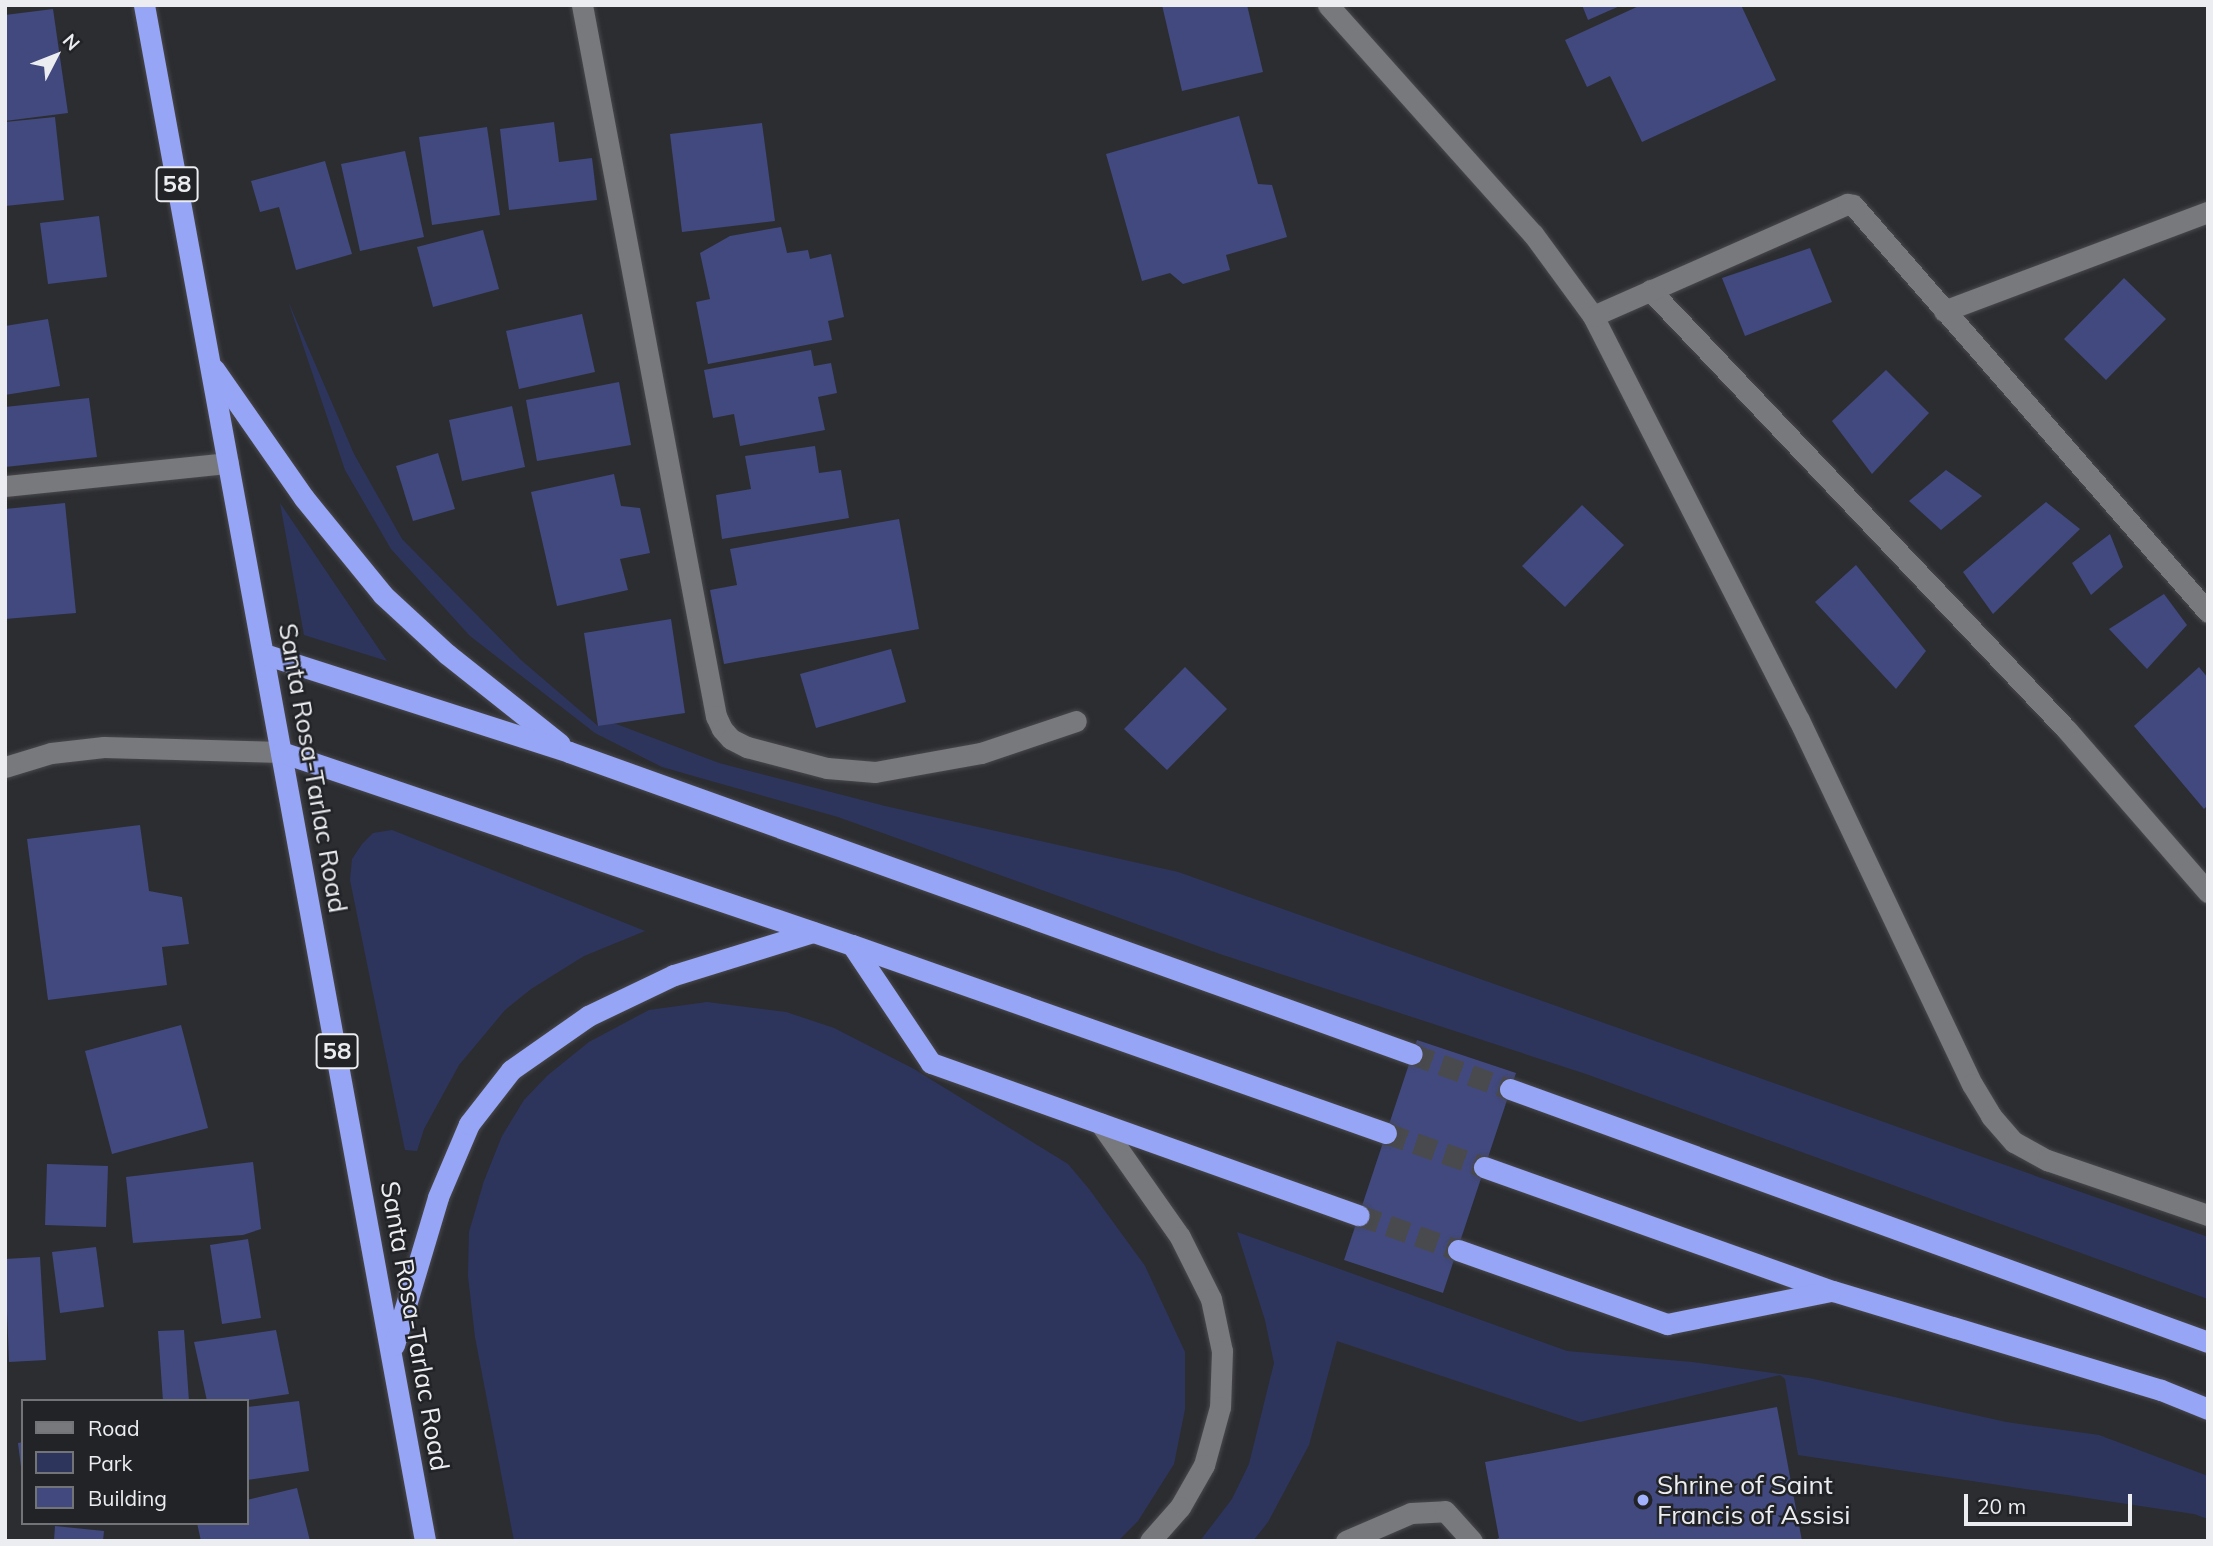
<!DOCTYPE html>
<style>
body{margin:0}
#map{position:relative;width:2213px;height:1546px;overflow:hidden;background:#2c2d31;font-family:Mulish,sans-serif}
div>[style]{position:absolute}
.green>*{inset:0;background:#2e355d}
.building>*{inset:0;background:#41497e}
.highway-tunnel>*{height:21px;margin-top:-10.5px;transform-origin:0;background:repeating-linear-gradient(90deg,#494a4e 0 21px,transparent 0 31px)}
.roads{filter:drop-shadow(0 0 2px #49494d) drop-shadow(0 0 2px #49494d)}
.lane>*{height:21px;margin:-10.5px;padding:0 10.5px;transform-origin:10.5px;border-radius:10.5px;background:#77797d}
.street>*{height:21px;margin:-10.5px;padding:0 10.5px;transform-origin:10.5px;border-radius:10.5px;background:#77797d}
.highway>*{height:21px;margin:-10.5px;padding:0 10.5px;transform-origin:10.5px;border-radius:10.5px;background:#96a5f5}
.dots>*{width:19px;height:19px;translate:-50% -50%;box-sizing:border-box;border:4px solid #222327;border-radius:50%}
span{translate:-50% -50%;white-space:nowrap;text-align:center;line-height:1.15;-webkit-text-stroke:5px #222327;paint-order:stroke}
.shield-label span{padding:2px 5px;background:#222327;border:2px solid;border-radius:5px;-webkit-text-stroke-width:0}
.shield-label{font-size:24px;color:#ecedf0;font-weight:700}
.street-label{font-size:26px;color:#ecedf0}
.poi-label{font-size:26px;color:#ecedf0}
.left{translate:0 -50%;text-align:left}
.frame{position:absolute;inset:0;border:7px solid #ecedf0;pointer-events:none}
.legend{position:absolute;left:21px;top:1399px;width:228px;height:126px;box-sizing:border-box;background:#222327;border:2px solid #737477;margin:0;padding:9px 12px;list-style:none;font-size:21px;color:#ecedf0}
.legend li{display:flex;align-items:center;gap:14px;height:35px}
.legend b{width:35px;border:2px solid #737477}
.north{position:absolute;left:21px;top:21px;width:70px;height:70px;-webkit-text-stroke:5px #222327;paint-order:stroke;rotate:48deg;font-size:19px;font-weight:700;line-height:28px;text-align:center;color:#ecedf0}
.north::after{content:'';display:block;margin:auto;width:24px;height:32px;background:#ecedf0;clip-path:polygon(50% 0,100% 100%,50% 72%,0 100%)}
.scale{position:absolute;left:1964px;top:1494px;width:168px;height:32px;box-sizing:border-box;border:4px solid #ecedf0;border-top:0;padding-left:9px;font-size:21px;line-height:24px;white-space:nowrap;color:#ecedf0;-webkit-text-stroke:5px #222327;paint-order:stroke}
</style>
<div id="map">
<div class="green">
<i style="clip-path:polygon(288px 301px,354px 454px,402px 539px,521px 660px,598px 726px,611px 722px,719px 763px,885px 806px,1178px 872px,2208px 1237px,2208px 1299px,1586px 1074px,1220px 954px,838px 817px,662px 767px,595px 733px,470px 636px,391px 549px,345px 470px)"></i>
<i style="clip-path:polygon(280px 503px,387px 661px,304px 635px)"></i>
<i style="clip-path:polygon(392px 830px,645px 931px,584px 956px,531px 989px,505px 1010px,459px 1065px,424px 1129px,417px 1151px,405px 1150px,350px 880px,352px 859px,362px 844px,373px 833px)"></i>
<i style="clip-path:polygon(707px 1002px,786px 1012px,834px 1028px,914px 1069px,1068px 1164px,1089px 1189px,1145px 1266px,1185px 1352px,1185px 1409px,1174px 1464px,1138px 1521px,1118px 1541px,514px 1541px,475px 1337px,468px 1276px,469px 1232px,484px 1181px,502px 1136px,524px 1100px,548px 1075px,589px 1042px,649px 1010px)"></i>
<i style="clip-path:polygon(1237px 1232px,1567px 1351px,1692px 1362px,1809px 1378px,2006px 1422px,2099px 1435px,2208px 1476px,2208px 1519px,2194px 1514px,1798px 1455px,1785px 1379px,1780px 1375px,1580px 1422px,1337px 1341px,1309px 1445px,1268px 1522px,1253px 1541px,1200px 1541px,1232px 1499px,1249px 1464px,1274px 1363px,1265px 1320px)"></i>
</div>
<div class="building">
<i style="clip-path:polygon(1162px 5px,1247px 5px,1263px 72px,1182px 91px)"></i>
<i style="clip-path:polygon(1582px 5px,1622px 5px,1588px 20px)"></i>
<i style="clip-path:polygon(1641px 5px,1741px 5px,1776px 80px,1642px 142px,1610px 76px,1587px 87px,1565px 40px)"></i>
<i style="clip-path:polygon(53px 9px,68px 113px,5px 121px,5px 15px)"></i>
<i style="clip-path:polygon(1239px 116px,1258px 184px,1272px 185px,1287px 237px,1226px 255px,1230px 270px,1183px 284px,1170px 273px,1142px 281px,1106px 154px)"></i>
<i style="clip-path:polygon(55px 117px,64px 200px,5px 206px,5px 122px)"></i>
<i style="clip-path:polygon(554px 122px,559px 162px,592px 158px,597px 200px,509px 210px,500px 129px)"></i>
<i style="clip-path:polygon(762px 123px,775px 221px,682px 232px,670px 134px)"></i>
<i style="clip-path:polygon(487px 127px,500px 215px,432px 225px,419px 137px)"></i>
<i style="clip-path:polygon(405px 151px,424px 237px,360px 251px,341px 164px)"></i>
<i style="clip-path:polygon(325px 161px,352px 254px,296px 270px,279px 207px,260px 212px,251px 181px)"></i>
<i style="clip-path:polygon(99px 216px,107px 277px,48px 284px,40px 223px)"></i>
<i style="clip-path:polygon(781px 227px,787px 253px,808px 250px,810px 259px,831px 254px,844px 317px,828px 321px,832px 340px,708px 364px,696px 302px,710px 299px,700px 253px,730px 236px)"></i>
<i style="clip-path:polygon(483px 230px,499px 289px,433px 307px,417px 247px)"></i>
<i style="clip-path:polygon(1810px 248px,1832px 302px,1745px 336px,1722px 278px)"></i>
<i style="clip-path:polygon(2124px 278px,2166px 319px,2106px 380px,2064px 339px)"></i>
<i style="clip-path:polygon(582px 314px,595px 372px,519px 389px,506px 331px)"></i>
<i style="clip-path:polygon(48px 319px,60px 386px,5px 395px,5px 326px)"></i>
<i style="clip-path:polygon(811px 350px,814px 366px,831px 363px,837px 393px,818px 397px,825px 430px,740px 446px,734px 414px,713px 418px,704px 370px)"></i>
<i style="clip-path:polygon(1886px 370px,1929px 413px,1872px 474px,1832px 421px)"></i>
<i style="clip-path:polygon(619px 382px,631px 445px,537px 461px,526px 400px)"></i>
<i style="clip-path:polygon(89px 398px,97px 457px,5px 467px,5px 407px)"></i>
<i style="clip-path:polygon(512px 406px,525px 467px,462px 481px,449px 420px)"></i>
<i style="clip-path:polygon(815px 446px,819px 473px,841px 470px,849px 518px,722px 539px,716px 495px,751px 489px,745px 456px)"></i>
<i style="clip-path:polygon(438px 453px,455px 509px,413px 521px,396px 466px)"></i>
<i style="clip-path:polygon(1946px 470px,1982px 496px,1941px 530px,1909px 501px)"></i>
<i style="clip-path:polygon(614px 474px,621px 506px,640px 508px,650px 553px,620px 559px,628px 590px,557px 606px,531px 492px)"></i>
<i style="clip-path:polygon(2046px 502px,2080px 529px,1993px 614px,1963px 572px)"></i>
<i style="clip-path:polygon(65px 503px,76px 613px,5px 619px,5px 509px)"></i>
<i style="clip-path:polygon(1582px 505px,1624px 545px,1565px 607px,1522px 566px)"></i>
<i style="clip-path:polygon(899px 519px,919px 629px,724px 664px,710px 590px,737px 585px,730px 549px)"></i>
<i style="clip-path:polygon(2110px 534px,2123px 567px,2091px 595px,2072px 563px)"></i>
<i style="clip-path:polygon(1856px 565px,1926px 651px,1896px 689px,1815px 602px)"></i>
<i style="clip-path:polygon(2164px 594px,2187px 625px,2147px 669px,2109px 629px)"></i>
<i style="clip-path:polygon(671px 619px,685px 713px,598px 726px,584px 633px)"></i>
<i style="clip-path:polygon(891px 649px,906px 702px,816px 728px,800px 674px)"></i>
<i style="clip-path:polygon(1185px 667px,1227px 709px,1167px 770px,1124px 729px)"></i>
<i style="clip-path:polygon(2199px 667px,2208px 678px,2208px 805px,2204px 809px,2134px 726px)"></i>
<i style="clip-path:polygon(140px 825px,149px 891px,182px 897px,189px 944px,162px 947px,167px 985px,48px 1000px,27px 839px)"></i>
<i style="clip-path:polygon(181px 1025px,208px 1128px,112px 1154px,85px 1051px)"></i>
<i style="clip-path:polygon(1417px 1040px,1516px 1073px,1443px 1293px,1344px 1260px)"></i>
<i style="clip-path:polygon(253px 1162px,261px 1229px,243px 1235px,133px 1243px,126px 1177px)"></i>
<i style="clip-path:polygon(47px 1164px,108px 1166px,106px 1227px,45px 1225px)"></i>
<i style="clip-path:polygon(248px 1239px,261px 1318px,222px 1324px,210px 1245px)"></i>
<i style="clip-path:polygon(96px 1247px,104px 1307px,60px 1313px,52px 1252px)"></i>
<i style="clip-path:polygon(40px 1257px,46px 1360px,9px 1362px,5px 1259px)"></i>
<i style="clip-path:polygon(184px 1330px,189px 1401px,163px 1401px,158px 1331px)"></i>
<i style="clip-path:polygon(276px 1330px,289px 1394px,242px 1401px,207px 1401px,194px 1342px)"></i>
<i style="clip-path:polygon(299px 1401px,309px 1471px,247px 1480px,247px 1407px)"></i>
<i style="clip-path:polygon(1777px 1407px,1802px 1541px,1492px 1541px,1499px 1538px,1485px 1462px)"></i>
<i style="clip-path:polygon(23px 1442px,23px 1467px,21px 1467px,18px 1443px)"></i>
<i style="clip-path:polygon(297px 1488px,310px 1541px,201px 1541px,197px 1523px,247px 1523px,247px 1500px)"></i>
<i style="clip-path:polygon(55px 1526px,104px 1531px,103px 1541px,54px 1541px)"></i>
</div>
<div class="highway-tunnel">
<i style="left:1412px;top:1054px;width:104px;rotate:19.7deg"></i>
<i style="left:1386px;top:1133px;width:104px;rotate:19.1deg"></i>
<i style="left:1359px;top:1215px;width:105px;rotate:19.5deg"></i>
</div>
<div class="roads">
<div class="lane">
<i style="left:1944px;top:311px;width:282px;rotate:-20.6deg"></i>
<i style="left:5px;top:486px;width:224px;rotate:-5.9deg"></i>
<i style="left:5px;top:767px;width:48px;rotate:-16.9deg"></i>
<i style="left:51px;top:753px;width:53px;rotate:-6.5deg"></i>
<i style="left:104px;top:747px;width:177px;rotate:1.6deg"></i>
<i style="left:1100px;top:1123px;width:139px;rotate:54.9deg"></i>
<i style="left:1180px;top:1237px;width:69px;rotate:63.4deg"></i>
<i style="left:1211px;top:1299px;width:53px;rotate:78.1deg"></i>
<i style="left:1222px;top:1351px;width:56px;rotate:92deg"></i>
<i style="left:1220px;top:1407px;width:60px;rotate:105.4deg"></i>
<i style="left:1204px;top:1465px;width:48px;rotate:119.7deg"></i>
<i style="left:1180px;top:1507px;width:45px;rotate:131.4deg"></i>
<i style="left:1346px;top:1541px;width:71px;rotate:-23.3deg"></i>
<i style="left:1411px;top:1513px;width:34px;rotate:-3deg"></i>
<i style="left:1445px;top:1511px;width:40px;rotate:48deg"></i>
</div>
<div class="street">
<i style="left:582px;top:5px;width:724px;rotate:79.33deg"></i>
<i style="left:716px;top:716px;width:14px;rotate:65deg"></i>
<i style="left:722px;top:729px;width:13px;rotate:48deg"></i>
<i style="left:731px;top:739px;width:18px;rotate:27deg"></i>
<i style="left:747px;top:747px;width:83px;rotate:14.7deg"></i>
<i style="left:827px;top:768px;width:48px;rotate:4.8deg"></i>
<i style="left:875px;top:772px;width:108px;rotate:-10.2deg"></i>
<i style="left:981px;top:753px;width:100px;rotate:-18.6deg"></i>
<i style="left:1328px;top:5px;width:307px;rotate:48.2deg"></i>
<i style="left:1533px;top:234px;width:102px;rotate:53.8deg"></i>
<i style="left:1593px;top:316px;width:453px;rotate:63deg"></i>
<i style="left:1799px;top:720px;width:403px;rotate:64.6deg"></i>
<i style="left:1972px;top:1084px;width:37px;rotate:59deg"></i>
<i style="left:1991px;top:1116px;width:35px;rotate:49deg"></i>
<i style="left:2014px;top:1142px;width:38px;rotate:29deg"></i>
<i style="left:2047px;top:1160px;width:170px;rotate:18.9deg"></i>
<i style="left:1650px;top:290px;width:606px;rotate:46.54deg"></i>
<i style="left:2067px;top:730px;width:215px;rotate:49deg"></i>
<i style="left:1593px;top:316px;width:278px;rotate:-23.8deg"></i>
<i style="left:1847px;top:204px;width:6px;rotate:9deg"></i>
<i style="left:1853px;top:205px;width:540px;rotate:48.9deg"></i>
</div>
<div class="highway">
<i style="left:144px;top:5px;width:1561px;rotate:79.63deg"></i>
<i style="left:214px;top:369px;width:157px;rotate:55.1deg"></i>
<i style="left:304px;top:498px;width:125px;rotate:50.8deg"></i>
<i style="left:383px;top:595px;width:87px;rotate:42.7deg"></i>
<i style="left:447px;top:654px;width:144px;rotate:38.5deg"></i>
<i style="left:264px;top:654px;width:320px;rotate:17.8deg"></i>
<i style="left:569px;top:752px;width:895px;rotate:19.71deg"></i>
<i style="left:281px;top:752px;width:603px;rotate:18.68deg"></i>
<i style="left:852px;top:945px;width:566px;rotate:19.4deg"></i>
<i style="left:852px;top:945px;width:142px;rotate:56.2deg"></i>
<i style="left:931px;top:1063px;width:454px;rotate:19.6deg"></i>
<i style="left:1510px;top:1089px;width:742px;rotate:19.92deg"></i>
<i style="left:1484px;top:1167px;width:370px;rotate:19.6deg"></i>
<i style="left:1833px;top:1291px;width:343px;rotate:16.8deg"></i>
<i style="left:2161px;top:1390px;width:51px;rotate:22deg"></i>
<i style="left:1458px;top:1250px;width:222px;rotate:19.5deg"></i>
<i style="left:1667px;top:1324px;width:167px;rotate:-11.4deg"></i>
<i style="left:394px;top:1345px;width:154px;rotate:-73.4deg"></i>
<i style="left:438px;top:1197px;width:79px;rotate:-67deg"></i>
<i style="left:469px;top:1124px;width:68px;rotate:-52.1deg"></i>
<i style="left:511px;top:1070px;width:94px;rotate:-35deg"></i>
<i style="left:588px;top:1016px;width:95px;rotate:-25.5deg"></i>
<i style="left:674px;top:975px;width:145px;rotate:-17.2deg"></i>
</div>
</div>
<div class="dots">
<i style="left:1643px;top:1500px;background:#a3b2fd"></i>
</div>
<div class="shield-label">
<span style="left:177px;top:184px">58</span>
<span style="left:337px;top:1051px">58</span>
</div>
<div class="street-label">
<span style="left:313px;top:768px;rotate:80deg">Santa Rosa-Tarlac Road</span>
<span style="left:415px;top:1326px;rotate:80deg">Santa Rosa-Tarlac Road</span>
</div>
<div class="poi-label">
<span class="left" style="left:1657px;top:1500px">Shrine of Saint<br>Francis of Assisi</span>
</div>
<div class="frame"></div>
<ul class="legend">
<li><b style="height:9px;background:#77797d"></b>Road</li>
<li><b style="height:19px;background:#2e355d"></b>Park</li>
<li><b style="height:19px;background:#41497e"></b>Building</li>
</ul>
<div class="north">N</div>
<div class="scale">20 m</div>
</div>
